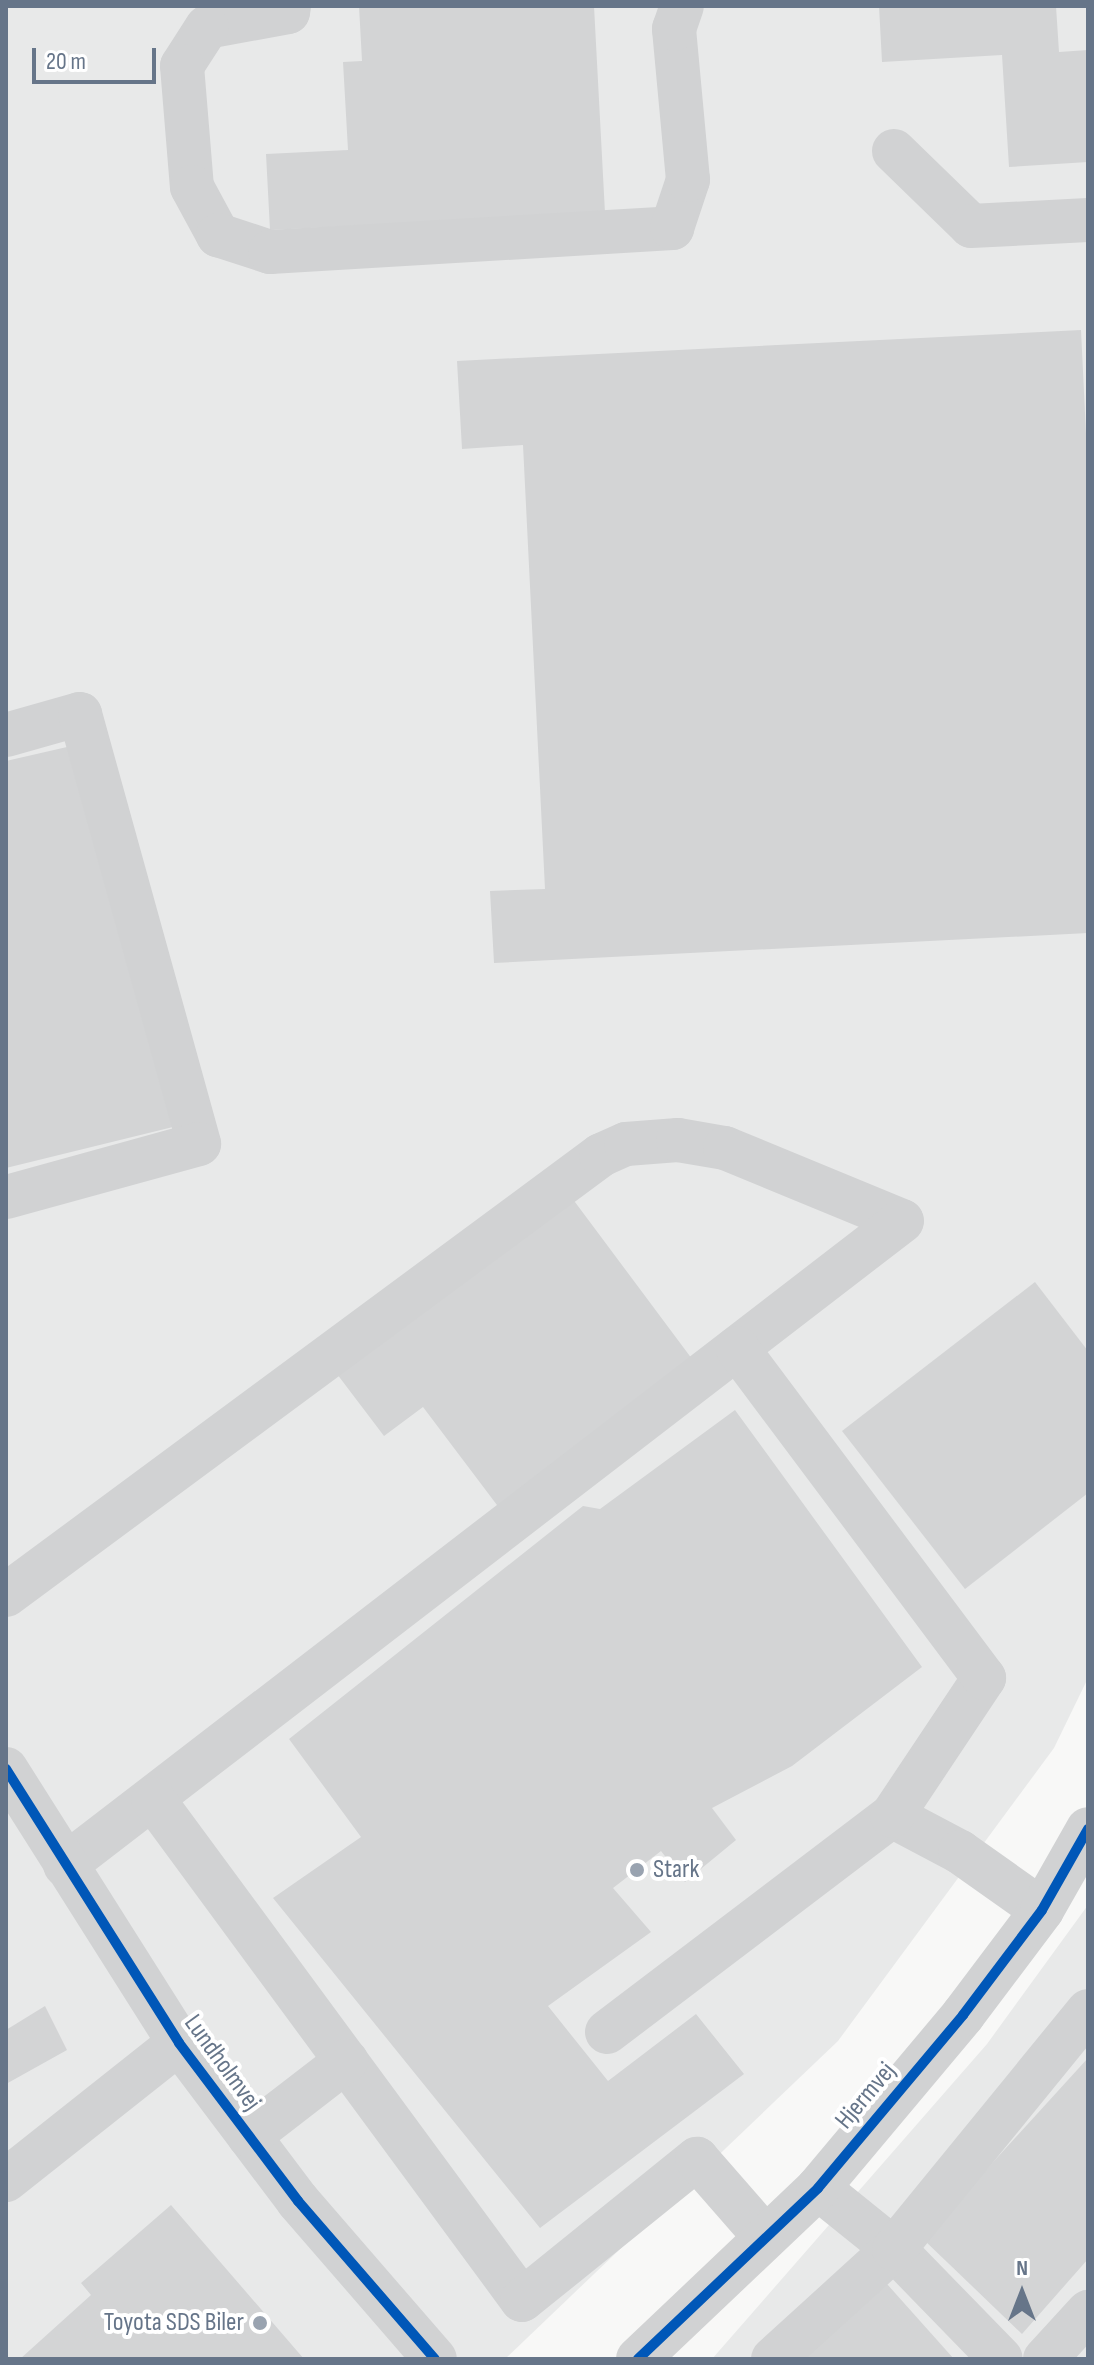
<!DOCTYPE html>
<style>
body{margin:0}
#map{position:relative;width:1094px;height:2365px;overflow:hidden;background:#f8f8f7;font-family:"Sofia Sans Condensed",sans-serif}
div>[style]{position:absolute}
.built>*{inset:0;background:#e8e9e9}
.building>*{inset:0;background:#d3d4d5}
.minor>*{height:44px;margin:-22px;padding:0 22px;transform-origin:22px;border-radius:22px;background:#d1d2d3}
.cycleway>*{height:10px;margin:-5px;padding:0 5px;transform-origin:5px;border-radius:5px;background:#0057b8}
.dots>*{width:22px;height:22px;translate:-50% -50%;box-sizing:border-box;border:4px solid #fff;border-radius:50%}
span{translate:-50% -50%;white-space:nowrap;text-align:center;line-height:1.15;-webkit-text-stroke:8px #fff;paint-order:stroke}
.poi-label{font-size:26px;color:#667589}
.left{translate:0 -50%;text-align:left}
.right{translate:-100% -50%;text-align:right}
.street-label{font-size:26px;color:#667589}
.frame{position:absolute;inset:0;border:8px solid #667589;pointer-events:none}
.north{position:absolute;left:982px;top:2253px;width:80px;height:80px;-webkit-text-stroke:6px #fff;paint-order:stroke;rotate:0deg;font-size:22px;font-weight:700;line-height:32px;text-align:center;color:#667589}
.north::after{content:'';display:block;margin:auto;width:28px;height:36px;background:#667589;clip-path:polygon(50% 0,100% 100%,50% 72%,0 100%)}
.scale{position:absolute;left:32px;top:48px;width:124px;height:36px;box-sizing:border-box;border:4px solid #667589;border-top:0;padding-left:10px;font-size:24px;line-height:28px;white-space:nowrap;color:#667589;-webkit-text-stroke:6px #fff;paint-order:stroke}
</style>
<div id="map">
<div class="built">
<i style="clip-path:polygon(6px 6px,1088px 6px,1088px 1678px,1054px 1748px,838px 2041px,505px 2359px,6px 2359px)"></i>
<i style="clip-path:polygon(1088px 1905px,1088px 2359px,712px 2359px,987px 2044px)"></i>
</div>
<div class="building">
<i style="clip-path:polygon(359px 6px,594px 6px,605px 213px,270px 230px,266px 154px,348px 150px,343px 62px,362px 61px)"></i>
<i style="clip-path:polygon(879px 6px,1056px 6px,1059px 52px,1088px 50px,1088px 162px,1009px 167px,1002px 55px,882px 62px)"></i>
<i style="clip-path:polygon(1081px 330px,1088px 475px,1088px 933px,494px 963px,490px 891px,545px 889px,523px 445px,462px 449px,457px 361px)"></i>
<i style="clip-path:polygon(67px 747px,177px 1126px,6px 1168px,6px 761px)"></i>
<i style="clip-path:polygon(572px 1198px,698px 1367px,503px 1513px,423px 1407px,384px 1436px,337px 1374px)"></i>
<i style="clip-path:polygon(1035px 1282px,1088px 1351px,1088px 1493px,965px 1589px,842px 1431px)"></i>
<i style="clip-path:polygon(735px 1410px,922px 1667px,792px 1766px,712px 1808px,736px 1840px,685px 1882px,661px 1851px,613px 1888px,651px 1932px,548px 2006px,608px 2081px,696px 2014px,744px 2074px,540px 2228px,273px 1898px,361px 1837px,289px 1739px,583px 1506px,600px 1509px)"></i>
<i style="clip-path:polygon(45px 2006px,67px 2050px,6px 2084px,6px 2030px)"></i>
<i style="clip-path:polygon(1088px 2058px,1088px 2259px,1022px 2334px,923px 2239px)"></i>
<i style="clip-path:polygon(171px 2205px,304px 2359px,20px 2359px,91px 2295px,81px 2283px)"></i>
<i style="clip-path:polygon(887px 2284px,954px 2359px,797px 2359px)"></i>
</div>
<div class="minor">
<i style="left:289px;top:6px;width:6px;rotate:99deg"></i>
<i style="left:288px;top:12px;width:82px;rotate:169.5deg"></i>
<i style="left:207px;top:27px;width:46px;rotate:122.7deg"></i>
<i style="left:182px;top:66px;width:121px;rotate:85.3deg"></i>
<i style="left:192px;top:187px;width:55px;rotate:61.6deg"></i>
<i style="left:218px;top:235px;width:55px;rotate:18.1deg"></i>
<i style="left:270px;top:252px;width:403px;rotate:-3.4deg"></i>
<i style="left:672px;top:228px;width:51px;rotate:-71.6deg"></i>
<i style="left:688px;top:180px;width:152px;rotate:-95.3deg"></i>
<i style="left:674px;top:29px;width:24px;rotate:-71deg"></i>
<i style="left:894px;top:151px;width:107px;rotate:44.2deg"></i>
<i style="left:971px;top:226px;width:117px;rotate:-2.9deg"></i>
<i style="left:6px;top:735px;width:77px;rotate:-15.8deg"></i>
<i style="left:80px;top:714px;width:446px;rotate:74.5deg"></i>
<i style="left:199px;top:1144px;width:200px;rotate:164.6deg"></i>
<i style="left:6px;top:1595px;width:740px;rotate:-36.48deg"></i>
<i style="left:601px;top:1155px;width:27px;rotate:-24deg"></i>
<i style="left:626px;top:1144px;width:52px;rotate:-4.4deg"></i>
<i style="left:678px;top:1140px;width:48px;rotate:9.7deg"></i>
<i style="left:725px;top:1148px;width:191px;rotate:22.4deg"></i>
<i style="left:902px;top:1221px;width:1056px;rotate:142.42deg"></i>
<i style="left:6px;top:1769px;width:324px;rotate:57.7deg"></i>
<i style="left:179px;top:2043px;width:198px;rotate:53deg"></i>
<i style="left:298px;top:2201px;width:209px;rotate:49.1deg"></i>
<i style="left:153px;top:1799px;width:622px;rotate:53.63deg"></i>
<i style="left:522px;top:2300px;width:225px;rotate:-38.9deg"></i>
<i style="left:697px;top:2159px;width:103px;rotate:48.9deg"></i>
<i style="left:892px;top:1816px;width:77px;rotate:27.9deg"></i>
<i style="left:960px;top:1852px;width:100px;rotate:35.3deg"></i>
<i style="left:607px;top:2032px;width:358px;rotate:-37.2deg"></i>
<i style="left:892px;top:1816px;width:166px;rotate:-56.3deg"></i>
<i style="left:984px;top:1678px;width:412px;rotate:-126.8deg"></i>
<i style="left:249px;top:2136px;width:123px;rotate:-37.7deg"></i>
<i style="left:6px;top:2180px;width:221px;rotate:-38.4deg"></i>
<i style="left:818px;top:2188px;width:97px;rotate:38.8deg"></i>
<i style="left:894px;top:2249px;width:153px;rotate:45.8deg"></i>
<i style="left:638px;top:2359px;width:248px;rotate:-43.5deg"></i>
<i style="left:818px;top:2188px;width:226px;rotate:-50deg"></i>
<i style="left:963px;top:2015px;width:131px;rotate:-53deg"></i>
<i style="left:1042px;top:1910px;width:93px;rotate:-60.4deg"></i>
<i style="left:773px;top:2359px;width:164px;rotate:-42.3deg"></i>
<i style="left:894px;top:2249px;width:307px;rotate:-50.8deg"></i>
<i style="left:1045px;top:2359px;width:64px;rotate:-47.5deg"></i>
</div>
<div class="cycleway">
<i style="left:6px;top:1769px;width:324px;rotate:57.7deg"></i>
<i style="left:179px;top:2043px;width:198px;rotate:53deg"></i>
<i style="left:298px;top:2201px;width:209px;rotate:49.1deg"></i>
<i style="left:638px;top:2359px;width:248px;rotate:-43.5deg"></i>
<i style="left:818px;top:2188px;width:226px;rotate:-50deg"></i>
<i style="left:963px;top:2015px;width:131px;rotate:-53deg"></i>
<i style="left:1042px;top:1910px;width:93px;rotate:-60.4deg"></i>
</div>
<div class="dots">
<i style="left:637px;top:1870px;background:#99a3b0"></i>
<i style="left:260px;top:2323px;background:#99a3b0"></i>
</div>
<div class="poi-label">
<span class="left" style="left:653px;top:1870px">Stark</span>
<span class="right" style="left:244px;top:2323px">Toyota SDS Biler</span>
</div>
<div class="street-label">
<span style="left:222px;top:2063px;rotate:54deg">Lundholmvej</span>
<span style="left:866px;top:2096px;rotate:-50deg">Hjermvej</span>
</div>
<div class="frame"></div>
<div class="north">N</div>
<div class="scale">20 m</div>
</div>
